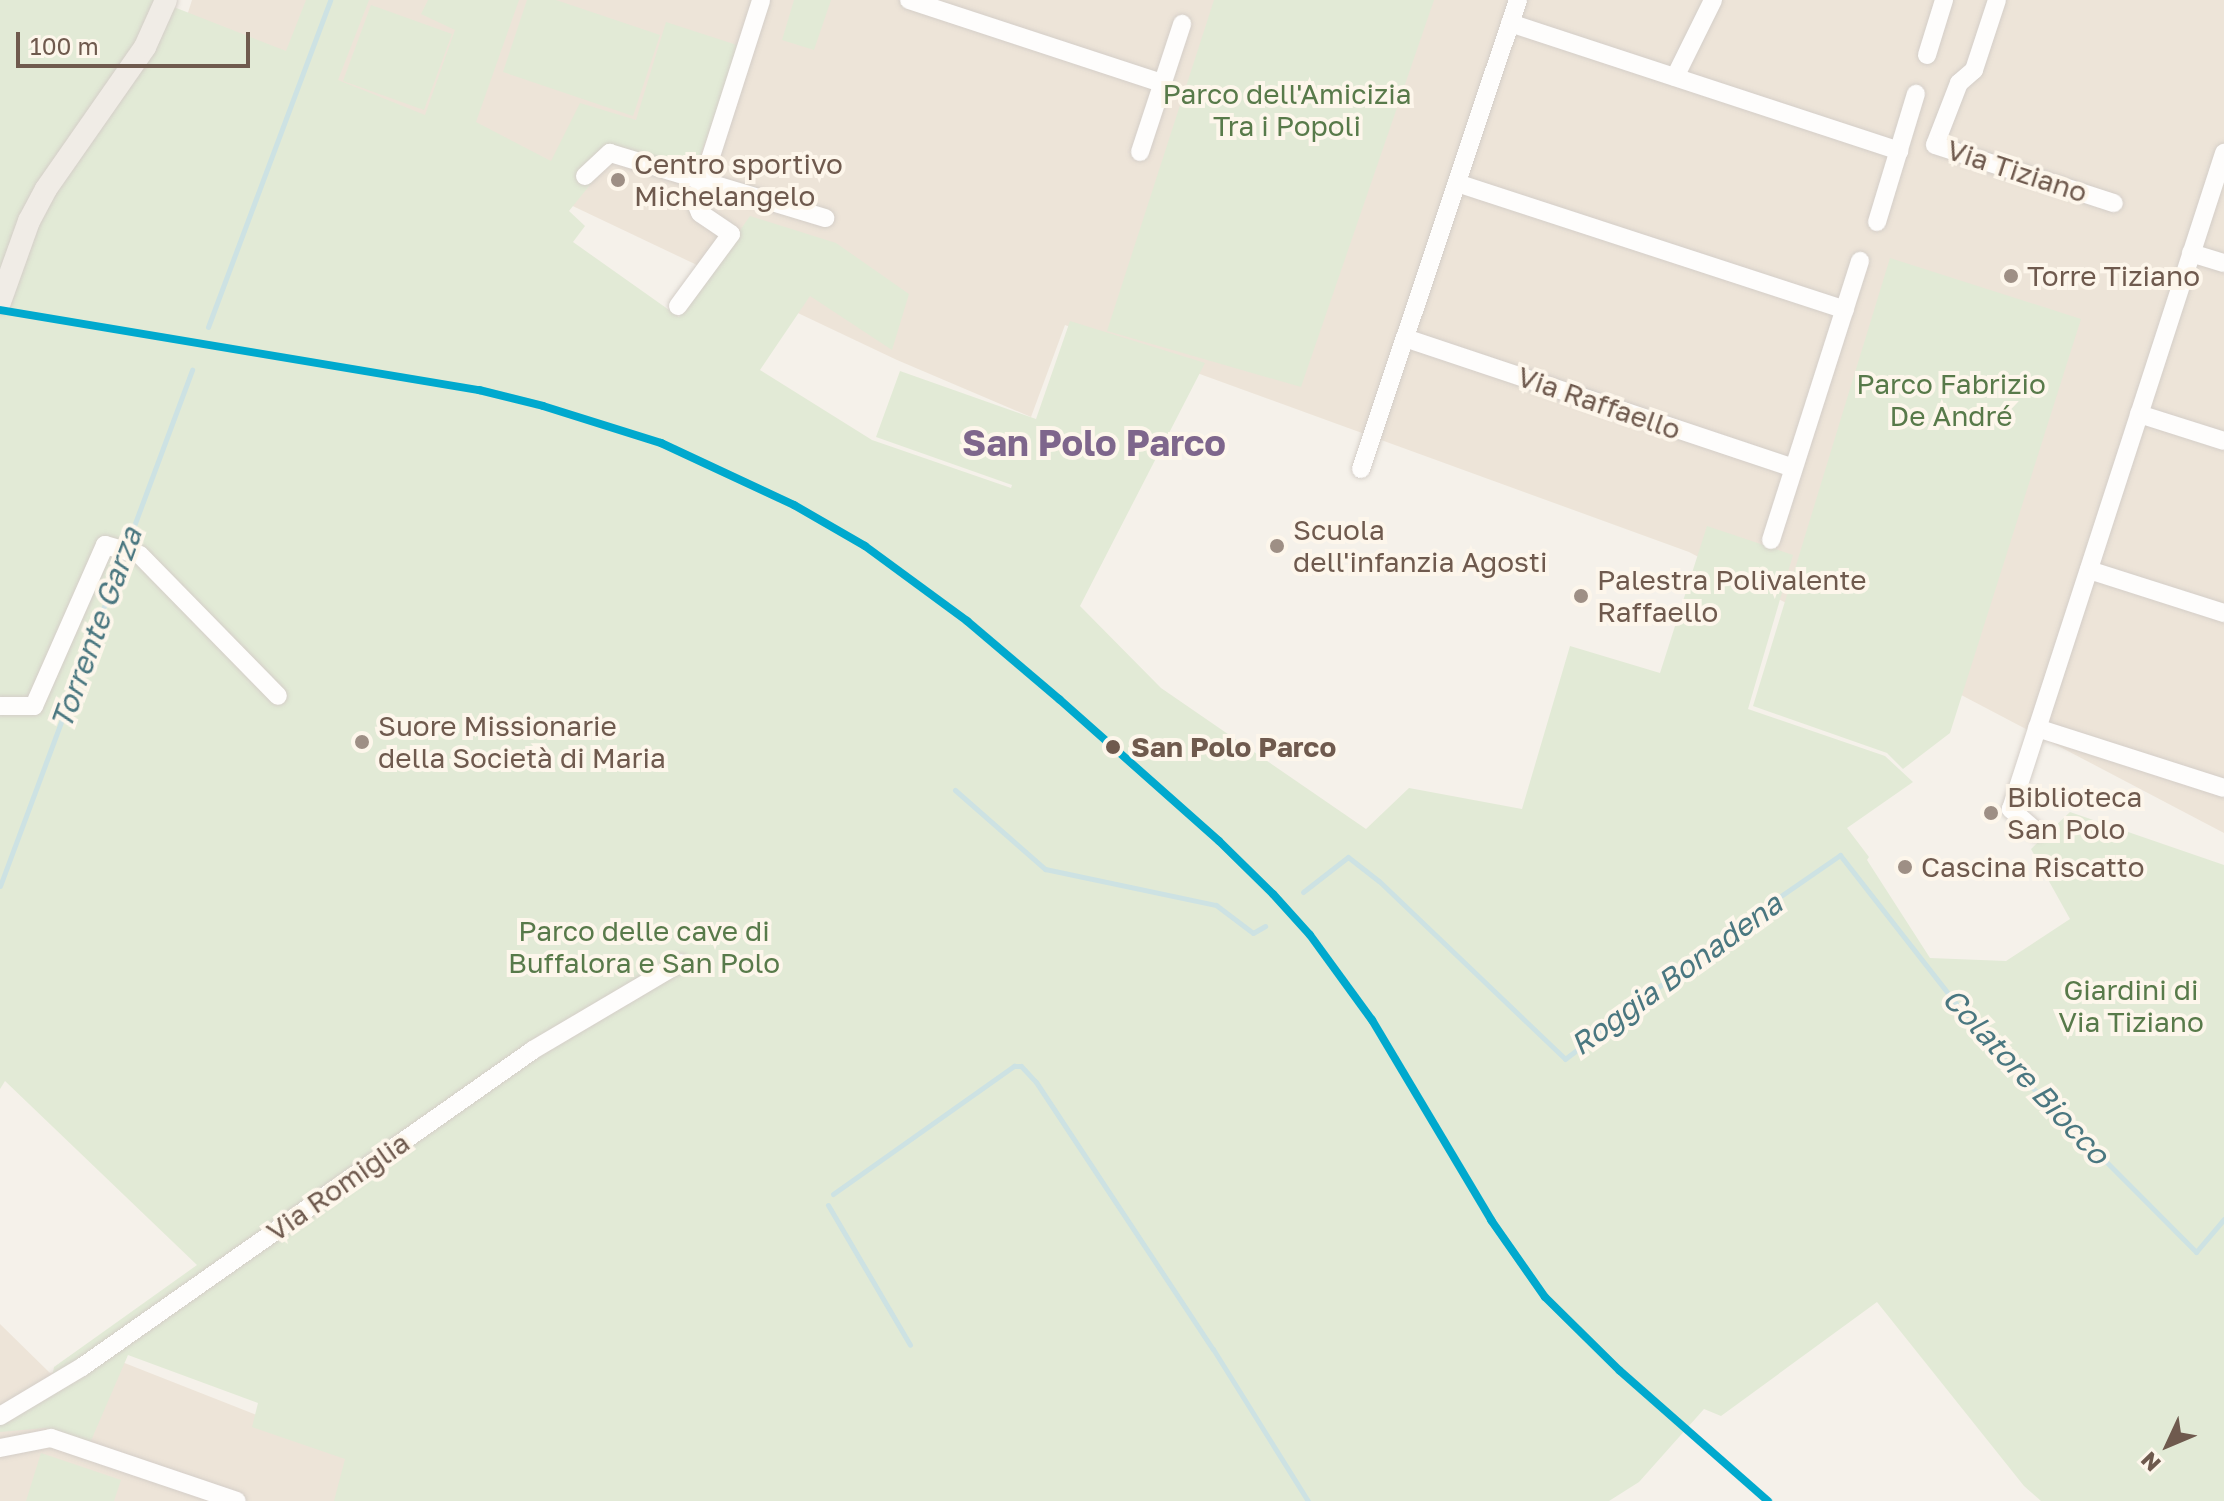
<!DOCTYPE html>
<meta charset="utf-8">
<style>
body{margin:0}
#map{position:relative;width:2224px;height:1501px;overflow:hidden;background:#f5f1ea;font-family:"Golos Text",sans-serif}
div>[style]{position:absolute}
.residential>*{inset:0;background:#ede4d8}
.green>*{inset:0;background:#e2ead6}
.stream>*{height:5px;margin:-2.5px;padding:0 2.5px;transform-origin:2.5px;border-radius:2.5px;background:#cde2e3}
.roads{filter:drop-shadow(0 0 2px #d4cec8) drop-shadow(0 0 2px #d4cec8)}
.minor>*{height:18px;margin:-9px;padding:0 9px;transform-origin:9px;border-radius:9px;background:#fefdfc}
.major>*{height:22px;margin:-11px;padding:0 11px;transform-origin:11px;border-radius:11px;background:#f0ece6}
.metro-1>*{height:8px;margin:-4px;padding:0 4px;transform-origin:4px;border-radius:4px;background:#00a9ce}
.dots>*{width:22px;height:22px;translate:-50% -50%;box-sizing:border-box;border:4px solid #fdf6eb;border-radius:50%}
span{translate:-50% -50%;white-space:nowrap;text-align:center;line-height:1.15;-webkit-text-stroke:8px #fdf6eb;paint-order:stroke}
.park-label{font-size:28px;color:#587a4a}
.poi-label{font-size:28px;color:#6f5a4e}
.left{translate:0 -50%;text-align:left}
.street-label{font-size:28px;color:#6f5a4e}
.stop-label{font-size:28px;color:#6f5a4e;font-weight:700}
.water-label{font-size:30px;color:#4a7780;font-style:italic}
.district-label{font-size:36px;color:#7e668c;font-weight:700}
.north{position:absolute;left:2128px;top:1405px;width:80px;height:80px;-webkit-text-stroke:6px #fdf6eb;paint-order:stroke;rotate:226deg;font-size:22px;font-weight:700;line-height:32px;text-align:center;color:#6f5a4e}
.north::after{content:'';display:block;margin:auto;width:28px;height:36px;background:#6f5a4e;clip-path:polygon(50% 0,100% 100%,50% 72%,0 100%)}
.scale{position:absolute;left:16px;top:32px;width:234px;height:36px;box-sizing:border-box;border:4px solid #6f5a4e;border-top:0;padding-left:10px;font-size:24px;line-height:28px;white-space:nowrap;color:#6f5a4e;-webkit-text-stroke:6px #fdf6eb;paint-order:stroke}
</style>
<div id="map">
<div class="residential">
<i style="clip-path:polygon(192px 0,2224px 0,2224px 833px,1689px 552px,1065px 325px,1031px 417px,897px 360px,185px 22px)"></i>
<i style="clip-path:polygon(0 1324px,50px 1373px,122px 1362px,363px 1457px,348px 1501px,0 1501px)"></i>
</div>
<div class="green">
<i style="clip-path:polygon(0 0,156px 0,286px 51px,306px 0,369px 0,338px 80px,425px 115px,455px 30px,421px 14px,428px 0,519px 0,476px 122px,551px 161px,580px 103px,636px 120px,666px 22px,740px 46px,694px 173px,618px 150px,569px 211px,585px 226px,573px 242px,679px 317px,750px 216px,836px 243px,909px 294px,892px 350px,810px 296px,760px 370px,872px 440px,1011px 488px,1012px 485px,876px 437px,900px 371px,1036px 419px,1070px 321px,1205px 363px,1080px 606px,1161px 688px,1366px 829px,1409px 788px,1522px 809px,1570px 646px,1660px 673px,1707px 526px,1793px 555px,1748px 709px,1885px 756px,1913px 782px,1847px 828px,1869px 857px,1867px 860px,1930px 958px,2006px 961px,2070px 919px,2031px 849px,2070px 812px,2224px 865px,2224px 1501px,2041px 1501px,2024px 1486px,1877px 1302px,1721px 1416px,1704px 1409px,1639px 1482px,1609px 1501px,334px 1501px,345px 1459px,252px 1427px,258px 1403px,128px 1355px,90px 1443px,45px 1428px,0 1432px,0 1416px,50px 1386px,54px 1367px,197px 1265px,5px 1081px,0 1089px)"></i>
<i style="clip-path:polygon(527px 0,556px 0,660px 35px,633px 116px,503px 72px)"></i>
<i style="clip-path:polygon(794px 0,831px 0,814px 50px,782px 40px)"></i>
<i style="clip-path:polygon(1214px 0,1434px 0,1301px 387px,1107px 331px)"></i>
<i style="clip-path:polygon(371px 5px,452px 34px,424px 110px,343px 81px)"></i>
<i style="clip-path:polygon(1890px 258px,2081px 319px,1950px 733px,1903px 769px,1887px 753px,1753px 706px)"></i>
<i style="clip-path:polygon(41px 1453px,121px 1480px,114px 1501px,26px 1501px)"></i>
</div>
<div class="stream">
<i style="left:208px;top:327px;width:349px;rotate:-69.5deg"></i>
<i style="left:955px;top:790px;width:120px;rotate:41.3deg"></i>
<i style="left:1045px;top:869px;width:175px;rotate:11.9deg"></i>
<i style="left:1216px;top:905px;width:46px;rotate:37.1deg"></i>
<i style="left:1253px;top:933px;width:14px;rotate:-30deg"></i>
<i style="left:0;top:886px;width:551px;rotate:-69.59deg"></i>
<i style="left:1303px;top:892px;width:57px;rotate:-37.9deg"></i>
<i style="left:1348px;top:857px;width:39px;rotate:38deg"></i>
<i style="left:1379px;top:881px;width:257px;rotate:43.7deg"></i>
<i style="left:1565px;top:1059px;width:225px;rotate:-37.6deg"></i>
<i style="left:1743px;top:922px;width:118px;rotate:-34.6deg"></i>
<i style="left:1840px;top:855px;width:232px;rotate:52deg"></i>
<i style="left:1983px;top:1038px;width:302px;rotate:45.1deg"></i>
<i style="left:2196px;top:1252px;width:43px;rotate:-49.7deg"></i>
<i style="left:833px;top:1194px;width:222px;rotate:-35.3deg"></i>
<i style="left:1014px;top:1066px;width:7px"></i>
<i style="left:1021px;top:1066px;width:22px;rotate:47deg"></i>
<i style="left:1036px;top:1082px;width:320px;rotate:56.5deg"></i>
<i style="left:1213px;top:1349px;width:179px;rotate:58deg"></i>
<i style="left:828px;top:1205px;width:162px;rotate:59.6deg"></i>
</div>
<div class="roads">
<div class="minor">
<i style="left:909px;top:0;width:266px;rotate:18.2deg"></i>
<i style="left:1997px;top:0;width:74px;rotate:108.2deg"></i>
<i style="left:1974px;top:70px;width:20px;rotate:139deg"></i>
<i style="left:1959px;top:83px;width:66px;rotate:111.2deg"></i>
<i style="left:1935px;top:145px;width:188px;rotate:18deg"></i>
<i style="left:1510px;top:23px;width:410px;rotate:18.2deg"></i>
<i style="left:1927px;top:55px;width:58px;rotate:-72.8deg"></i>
<i style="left:1675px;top:77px;width:86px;rotate:-63.7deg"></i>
<i style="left:1140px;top:152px;width:135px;rotate:-71.8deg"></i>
<i style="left:585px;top:176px;width:34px;rotate:-43deg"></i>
<i style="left:610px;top:153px;width:225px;rotate:16.8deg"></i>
<i style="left:1457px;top:183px;width:408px;rotate:18.1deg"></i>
<i style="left:1877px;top:222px;width:134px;rotate:-73.1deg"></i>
<i style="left:2191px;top:253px;width:34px;rotate:17deg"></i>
<i style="left:678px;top:306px;width:89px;rotate:-53.6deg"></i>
<i style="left:731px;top:234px;width:37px;rotate:-146deg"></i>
<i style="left:700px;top:213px;width:11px;rotate:-112deg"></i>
<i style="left:696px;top:203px;width:213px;rotate:-72.2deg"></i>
<i style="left:1405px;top:338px;width:409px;rotate:18.5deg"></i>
<i style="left:2139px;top:414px;width:89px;rotate:17.6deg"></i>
<i style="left:1361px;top:469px;width:495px;rotate:-71.5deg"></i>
<i style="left:1771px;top:540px;width:293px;rotate:-72.3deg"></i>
<i style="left:2089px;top:570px;width:142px;rotate:17.7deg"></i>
<i style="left:0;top:706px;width:34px"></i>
<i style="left:34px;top:706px;width:176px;rotate:-66.2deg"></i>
<i style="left:105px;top:545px;width:36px;rotate:16deg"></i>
<i style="left:140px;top:555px;width:197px;rotate:45.6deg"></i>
<i style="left:2037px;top:728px;width:196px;rotate:17.8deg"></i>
<i style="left:2037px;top:832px;width:35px;rotate:-139deg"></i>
<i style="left:2011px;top:809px;width:690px;rotate:-72.01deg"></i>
<i style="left:0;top:1416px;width:96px;rotate:-30.9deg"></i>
<i style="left:82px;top:1367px;width:551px;rotate:-35.1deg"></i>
<i style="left:533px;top:1050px;width:171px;rotate:-30.6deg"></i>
<i style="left:0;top:1448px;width:52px;rotate:-11.1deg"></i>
<i style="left:51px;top:1438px;width:196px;rotate:18.7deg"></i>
</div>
<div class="major">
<i style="left:0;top:302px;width:86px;rotate:-70.3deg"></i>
<i style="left:29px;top:221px;width:36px;rotate:-62deg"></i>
<i style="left:46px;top:189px;width:173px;rotate:-55.1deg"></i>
<i style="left:145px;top:47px;width:51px;rotate:-65.9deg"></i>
</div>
</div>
<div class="metro-1">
<i style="left:0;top:310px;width:486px;rotate:9.5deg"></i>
<i style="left:479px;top:390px;width:66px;rotate:14deg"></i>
<i style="left:543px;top:406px;width:124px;rotate:17.4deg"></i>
<i style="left:661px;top:443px;width:147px;rotate:25deg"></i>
<i style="left:794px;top:505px;width:82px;rotate:30deg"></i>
<i style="left:865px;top:546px;width:127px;rotate:36.3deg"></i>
<i style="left:967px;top:621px;width:121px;rotate:40.3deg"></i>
<i style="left:1059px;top:699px;width:214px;rotate:41.6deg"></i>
<i style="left:1219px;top:841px;width:76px;rotate:44.5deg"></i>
<i style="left:1273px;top:894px;width:55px;rotate:47.9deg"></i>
<i style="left:1310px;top:935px;width:105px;rotate:53.9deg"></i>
<i style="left:1372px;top:1020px;width:233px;rotate:59.2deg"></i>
<i style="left:1491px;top:1220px;width:94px;rotate:55deg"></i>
<i style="left:1545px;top:1297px;width:105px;rotate:44.6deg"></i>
<i style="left:1620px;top:1371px;width:197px;rotate:41.3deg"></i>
</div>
<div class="dots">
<i style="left:618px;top:180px;background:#9e8f85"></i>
<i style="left:2011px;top:276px;background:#9e8f85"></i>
<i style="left:1277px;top:546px;background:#9e8f85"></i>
<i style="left:1581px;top:596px;background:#9e8f85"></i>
<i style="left:362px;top:742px;background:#9e8f85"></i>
<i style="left:1113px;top:747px;background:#6f5a4e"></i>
<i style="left:1991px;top:813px;background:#9e8f85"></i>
<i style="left:1905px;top:867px;background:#9e8f85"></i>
</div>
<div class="park-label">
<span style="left:1287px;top:110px">Parco dell'Amicizia<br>Tra i Popoli</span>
<span style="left:1951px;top:400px">Parco Fabrizio<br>De André</span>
<span style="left:644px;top:947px">Parco delle cave di<br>Buffalora e San Polo</span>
<span style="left:2131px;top:1006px">Giardini di<br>Via Tiziano</span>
</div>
<div class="poi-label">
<span class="left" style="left:634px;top:180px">Centro sportivo<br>Michelangelo</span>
<span class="left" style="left:2027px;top:276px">Torre Tiziano</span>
<span class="left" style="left:1293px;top:546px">Scuola<br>dell'infanzia Agosti</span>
<span class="left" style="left:1597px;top:596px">Palestra Polivalente<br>Raffaello</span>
<span class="left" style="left:378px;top:742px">Suore Missionarie<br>della Società di Maria</span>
<span class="left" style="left:2007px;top:813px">Biblioteca<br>San Polo</span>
<span class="left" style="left:1921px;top:867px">Cascina Riscatto</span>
</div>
<div class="street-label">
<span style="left:2017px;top:171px;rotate:18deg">Via Tiziano</span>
<span style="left:1599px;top:403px;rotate:19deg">Via Raffaello</span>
<span style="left:338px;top:1187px;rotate:-35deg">Via Romiglia</span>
</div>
<div class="stop-label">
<span class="left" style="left:1131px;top:747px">San Polo Parco</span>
</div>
<div class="water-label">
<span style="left:96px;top:628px;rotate:-70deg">Torrente Garza</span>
<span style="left:1676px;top:974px;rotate:-36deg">Roggia Bonadena</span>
<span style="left:2026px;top:1076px;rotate:47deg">Colatore Biocco</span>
</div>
<div class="district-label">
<span style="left:1094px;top:443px">San Polo Parco</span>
</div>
<div class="north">N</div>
<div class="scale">100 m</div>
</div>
